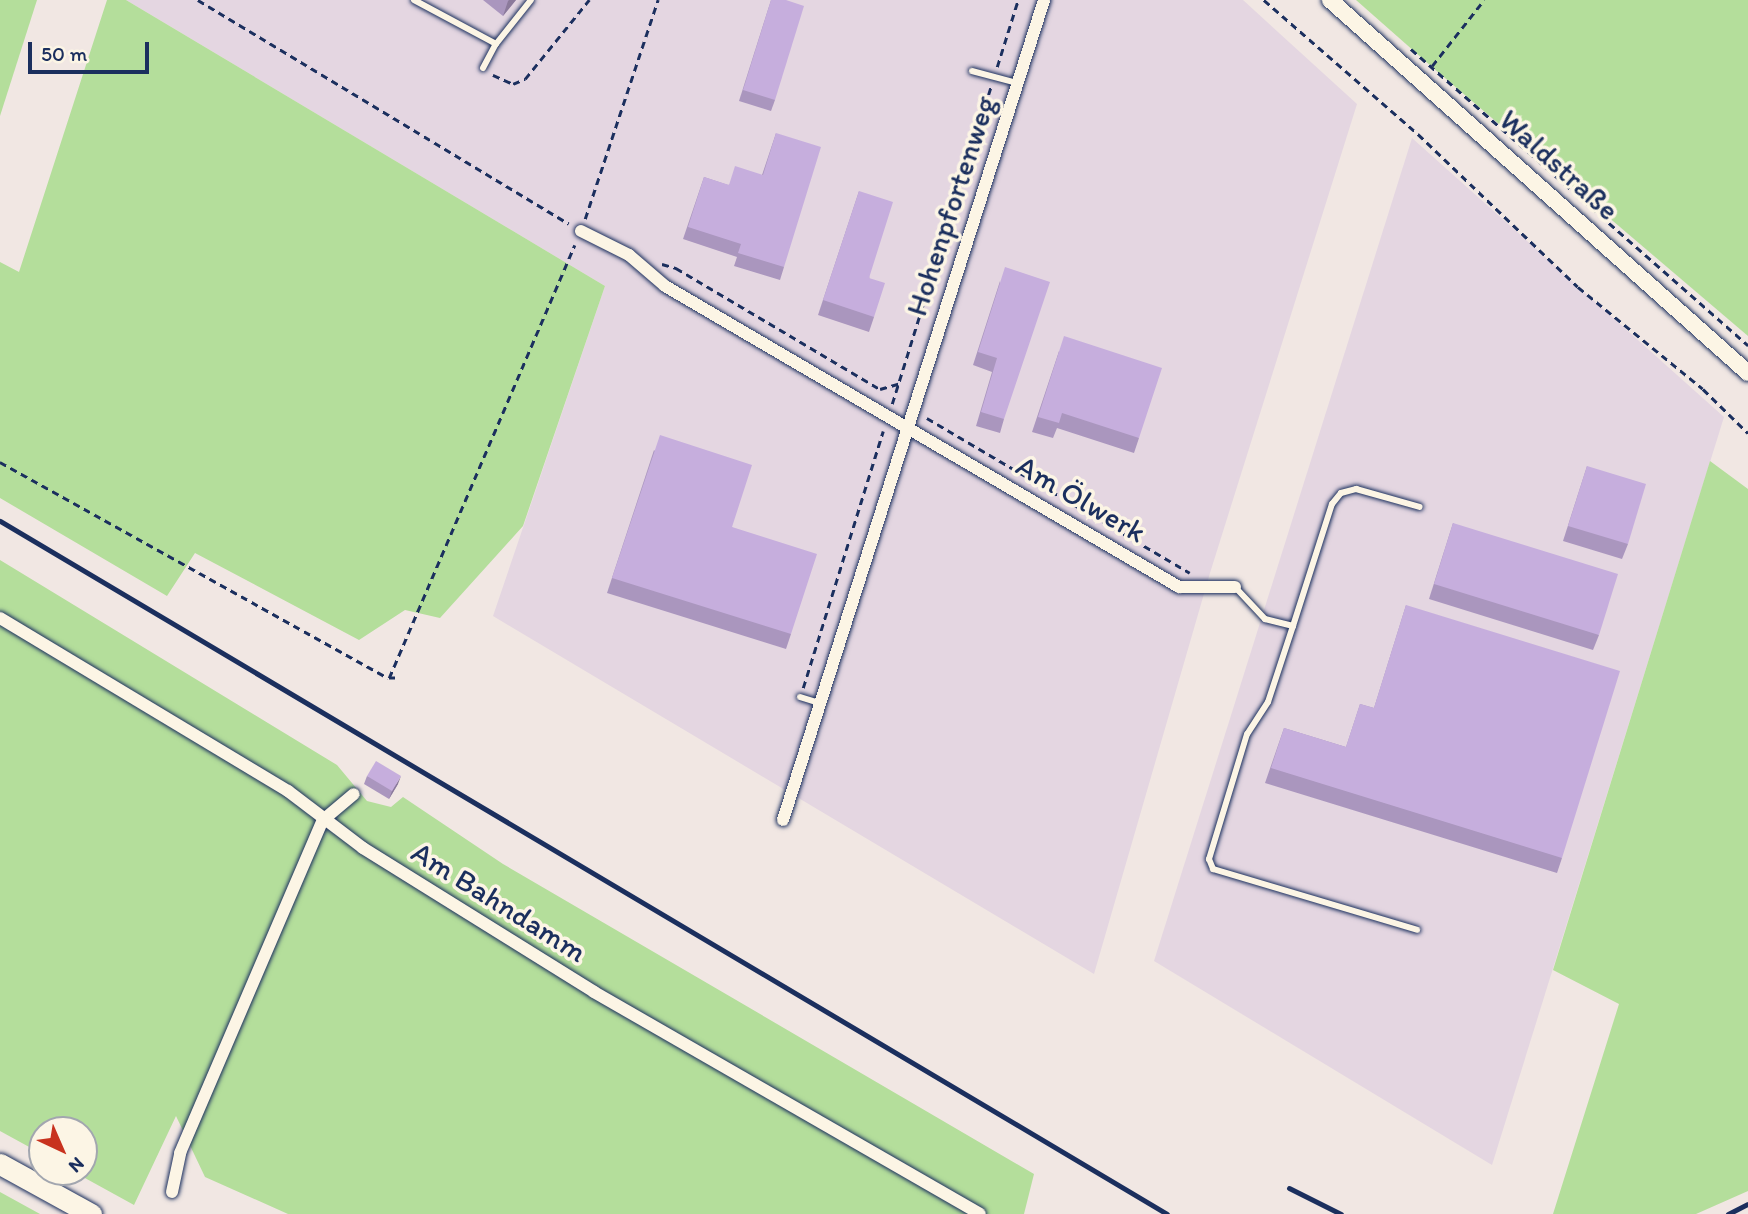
<!DOCTYPE html>
<meta charset="utf-8">
<style>
body{margin:0}
#map{position:relative;width:1748px;height:1214px;overflow:hidden;background:#f1e7e3;font-family:Itim,sans-serif}
div>[style]{position:absolute}
.built>*{inset:0;background:#e4d6e1}
.green>*{inset:0;background:#b4de9b}
.path>*{height:2.5px;margin-top:-1.25px;transform-origin:0;background:repeating-linear-gradient(90deg,#1b2f5e 0 7px,transparent 0 12px)}
.roads{filter:drop-shadow(0 0 2px #1b2f5e) drop-shadow(0 0 2px #1b2f5e)}
.service>*{height:6px;margin:-3px;padding:0 3px;transform-origin:3px;border-radius:3px;background:#fcf5e5}
.minor>*{height:12px;margin:-6px;padding:0 6px;transform-origin:6px;border-radius:6px;background:#fcf5e5}
.tertiary>*{height:16px;margin:-8px;padding:0 8px;transform-origin:8px;border-radius:8px;background:#fcf5e5}
.primary>*{height:21px;margin:-10.5px;padding:0 10.5px;transform-origin:10.5px;border-radius:10.5px;background:#fcf5e5}
.rail>*{height:5px;margin:-2.5px;padding:0 2.5px;transform-origin:2.5px;border-radius:2.5px;background:#1b2f5e}
.wall>*{inset:0;background:#aa96be}
.shaded-wall>*{inset:0;background:#8b7a9b}
.building>*{inset:0;background:#c6aedd}
span{translate:-50% -50%;white-space:nowrap;text-align:center;line-height:1.15;-webkit-text-stroke:7px #fcf5e5;paint-order:stroke}
.street-label{font-size:30px;color:#1b2f5e}
.north{position:absolute;left:28px;top:1116px;width:70px;height:70px;box-sizing:border-box;background:#fcf5e5;border:2px solid #a2a6af;border-radius:50%;rotate:136deg;font-size:19px;font-weight:700;line-height:28px;text-align:center;color:#1b2f5e}
.north::after{content:'';display:block;margin:auto;width:24px;height:32px;background:#c8321e;clip-path:polygon(50% 0,100% 100%,50% 72%,0 100%)}
.scale{position:absolute;left:28px;top:42px;width:121px;height:32px;box-sizing:border-box;border:4px solid #1b2f5e;border-top:0;padding-left:9px;font-size:21px;line-height:24px;white-space:nowrap;color:#1b2f5e;-webkit-text-stroke:5px #fcf5e5;paint-order:stroke}
</style>
<div id="map">
<div class="built">
<i style="clip-path:polygon(126px 0,1243px 0,1357px 104px,1210px 573px,1094px 974px,493px 616px,605px 286px)"></i>
<i style="clip-path:polygon(1412px 138px,1724px 417px,1492px 1165px,1154px 961px)"></i>
</div>
<div class="green">
<i style="clip-path:polygon(0 0,37px 0,0 116px)"></i>
<i style="clip-path:polygon(107px 0,126px 0,605px 286px,523px 526px,440px 618px,405px 610px,359px 640px,195px 553px,167px 596px,0 498px,0 262px,19px 272px)"></i>
<i style="clip-path:polygon(1356px 0,1748px 0,1748px 336px,1432px 67px)"></i>
<i style="clip-path:polygon(1710px 461px,1748px 489px,1748px 1191px,1696px 1214px,1553px 1214px,1619px 1004px,1553px 970px)"></i>
<i style="clip-path:polygon(0 560px,337px 765px,367px 801px,391px 807px,403px 797px,503px 864px,1034px 1174px,1024px 1214px,288px 1214px,205px 1177px,176px 1116px,134px 1205px,74px 1172px,84px 1172px,84px 1130px,42px 1130px,42px 1154px,0 1131px)"></i>
<i style="clip-path:polygon(0 1192px,40px 1214px,0 1214px)"></i>
</div>
<div class="path">
<i style="left:198px;top:0;width:433px;rotate:31.1deg"></i>
<i style="left:1264px;top:0;width:204px;rotate:41deg"></i>
<i style="left:1418px;top:134px;width:221px;rotate:43.7deg"></i>
<i style="left:1578px;top:287px;width:161px;rotate:39.2deg"></i>
<i style="left:1703px;top:389px;width:63px;rotate:44.4deg"></i>
<i style="left:1411px;top:49px;width:449px;rotate:41.3deg"></i>
<i style="left:1432px;top:66px;width:84px;rotate:-51.8deg"></i>
<i style="left:997px;top:67px;width:70px;rotate:-72.6deg"></i>
<i style="left:493px;top:75px;width:22px;rotate:24deg"></i>
<i style="left:513px;top:84px;width:13px;rotate:-23deg"></i>
<i style="left:525px;top:79px;width:102px;rotate:-51deg"></i>
<i style="left:585px;top:219px;width:231px;rotate:-71.6deg"></i>
<i style="left:662px;top:264px;width:15px;rotate:16deg"></i>
<i style="left:676px;top:268px;width:237px;rotate:30.7deg"></i>
<i style="left:880px;top:389px;width:19px;rotate:-16deg"></i>
<i style="left:892px;top:404px;width:332px;rotate:-72.7deg"></i>
<i style="left:927px;top:418px;width:305px;rotate:30.5deg"></i>
<i style="left:0;top:462px;width:444px;rotate:29.1deg"></i>
<i style="left:395px;top:678px;width:6px;rotate:180deg"></i>
<i style="left:389px;top:678px;width:471px;rotate:-66.8deg"></i>
<i style="left:803px;top:688px;width:269px;rotate:-72.7deg"></i>
</div>
<div class="roads">
<div class="service">
<i style="left:414px;top:0;width:93px;rotate:28.2deg"></i>
<i style="left:496px;top:44px;width:56px;rotate:-51.5deg"></i>
<i style="left:483px;top:68px;width:27px;rotate:-62deg"></i>
<i style="left:972px;top:71px;width:47px;rotate:14.9deg"></i>
<i style="left:1235px;top:587px;width:44px;rotate:46.8deg"></i>
<i style="left:1265px;top:619px;width:29px;rotate:14deg"></i>
<i style="left:1293px;top:626px;width:128px;rotate:-72.3deg"></i>
<i style="left:1332px;top:504px;width:14px;rotate:-51deg"></i>
<i style="left:1341px;top:493px;width:16px;rotate:-15deg"></i>
<i style="left:1356px;top:489px;width:66px;rotate:15.7deg"></i>
<i style="left:1293px;top:626px;width:80px;rotate:108.2deg"></i>
<i style="left:1268px;top:702px;width:38px;rotate:123deg"></i>
<i style="left:1247px;top:734px;width:131px;rotate:106.9deg"></i>
<i style="left:1209px;top:859px;width:11px;rotate:68deg"></i>
<i style="left:1213px;top:869px;width:213px;rotate:16.6deg"></i>
<i style="left:800px;top:697px;width:21px;rotate:17deg"></i>
</div>
<div class="minor">
<i style="left:581px;top:231px;width:54px;rotate:26.6deg"></i>
<i style="left:629px;top:255px;width:48px;rotate:40.7deg"></i>
<i style="left:665px;top:286px;width:596px;rotate:30.35deg"></i>
<i style="left:1179px;top:587px;width:56px"></i>
<i style="left:0;top:618px;width:336px;rotate:31deg"></i>
<i style="left:288px;top:791px;width:94px;rotate:37.2deg"></i>
<i style="left:363px;top:848px;width:272px;rotate:31.9deg"></i>
<i style="left:594px;top:992px;width:445px;rotate:29.9deg"></i>
<i style="left:783px;top:820px;width:861px;rotate:-72.34deg"></i>
<i style="left:172px;top:1192px;width:40px;rotate:-78deg"></i>
<i style="left:180px;top:1153px;width:362px;rotate:-66.8deg"></i>
<i style="left:323px;top:820px;width:40px;rotate:-40deg"></i>
</div>
<div class="tertiary">
<i style="left:1330px;top:0;width:560px;rotate:41.74deg"></i>
</div>
<div class="primary">
<i style="left:0;top:1164px;width:104px;rotate:28.8deg"></i>
</div>
</div>
<div class="rail">
<i style="left:0;top:521px;width:1357px;rotate:30.7deg"></i>
<i style="left:1289px;top:1188px;width:58px;rotate:26.6deg"></i>
<i style="left:1728px;top:1214px;width:22px;rotate:-27deg"></i>
</div>
<div class="wall">
<i style="clip-path:polygon(483px 0,516px 0,503px 16px)"></i>
<i style="clip-path:polygon(771px 0,775px 100px,771px 111px,739px 101px)"></i>
<i style="clip-path:polygon(776px 133px,784px 267px,780px 280px,734px 266px,737px 257px,683px 239px,704px 177px,728px 185px,762px 175px)"></i>
<i style="clip-path:polygon(859px 191px,874px 317px,869px 332px,818px 315px)"></i>
<i style="clip-path:polygon(1000px 281px,1004px 419px,1000px 433px,976px 426px,992px 372px,973px 365px)"></i>
<i style="clip-path:polygon(1059px 351px,1139px 438px,1134px 453px,1057px 428px,1053px 438px,1032px 432px)"></i>
<i style="clip-path:polygon(654px 450px,732px 527px,791px 634px,786px 649px,607px 593px)"></i>
<i style="clip-path:polygon(1587px 466px,1628px 544px,1622px 559px,1563px 541px)"></i>
<i style="clip-path:polygon(1453px 523px,1599px 635px,1593px 650px,1429px 599px)"></i>
<i style="clip-path:polygon(1406px 605px,1562px 858px,1557px 873px,1265px 783px,1284px 728px,1346px 747px,1360px 704px,1374px 708px)"></i>
<i style="clip-path:polygon(367px 776px,398px 784px,389px 799px,364px 784px)"></i>
</div>
<div class="shaded-wall">
<i style="clip-path:polygon(509px 0,516px 0,503px 16px,508px 1px)"></i>
<i style="clip-path:polygon(401px 776px,398px 784px,389px 799px,392px 791px)"></i>
</div>
<div class="building">
<i style="clip-path:polygon(771px 0,786px 0,804px 6px,775px 100px,743px 90px)"></i>
<i style="clip-path:polygon(776px 133px,821px 147px,784px 267px,738px 253px,741px 244px,688px 227px,704px 177px,729px 185px,735px 166px,763px 175px)"></i>
<i style="clip-path:polygon(859px 191px,893px 202px,869px 278px,885px 283px,874px 317px,823px 300px)"></i>
<i style="clip-path:polygon(1005px 267px,1050px 282px,1004px 419px,981px 412px,997px 358px,978px 352px)"></i>
<i style="clip-path:polygon(1064px 336px,1162px 368px,1139px 438px,1062px 413px,1059px 423px,1038px 417px)"></i>
<i style="clip-path:polygon(660px 435px,752px 465px,732px 527px,817px 554px,791px 634px,612px 578px)"></i>
<i style="clip-path:polygon(1587px 466px,1646px 484px,1628px 544px,1568px 526px)"></i>
<i style="clip-path:polygon(1453px 523px,1618px 574px,1599px 635px,1434px 584px)"></i>
<i style="clip-path:polygon(1406px 605px,1620px 671px,1562px 858px,1271px 768px,1284px 728px,1346px 747px,1360px 704px,1374px 708px)"></i>
<i style="clip-path:polygon(376px 761px,401px 776px,392px 791px,367px 776px)"></i>
</div>
<div class="street-label">
<span style="left:1559px;top:165px;rotate:42deg">Waldstraße</span>
<span style="left:951px;top:206px;rotate:-72deg">Hohenpfortenweg</span>
<span style="left:1081px;top:499px;rotate:30deg">Am Ölwerk</span>
<span style="left:499px;top:902px;rotate:32deg">Am Bahndamm</span>
</div>
<div class="north">N</div>
<div class="scale">50 m</div>
</div>
